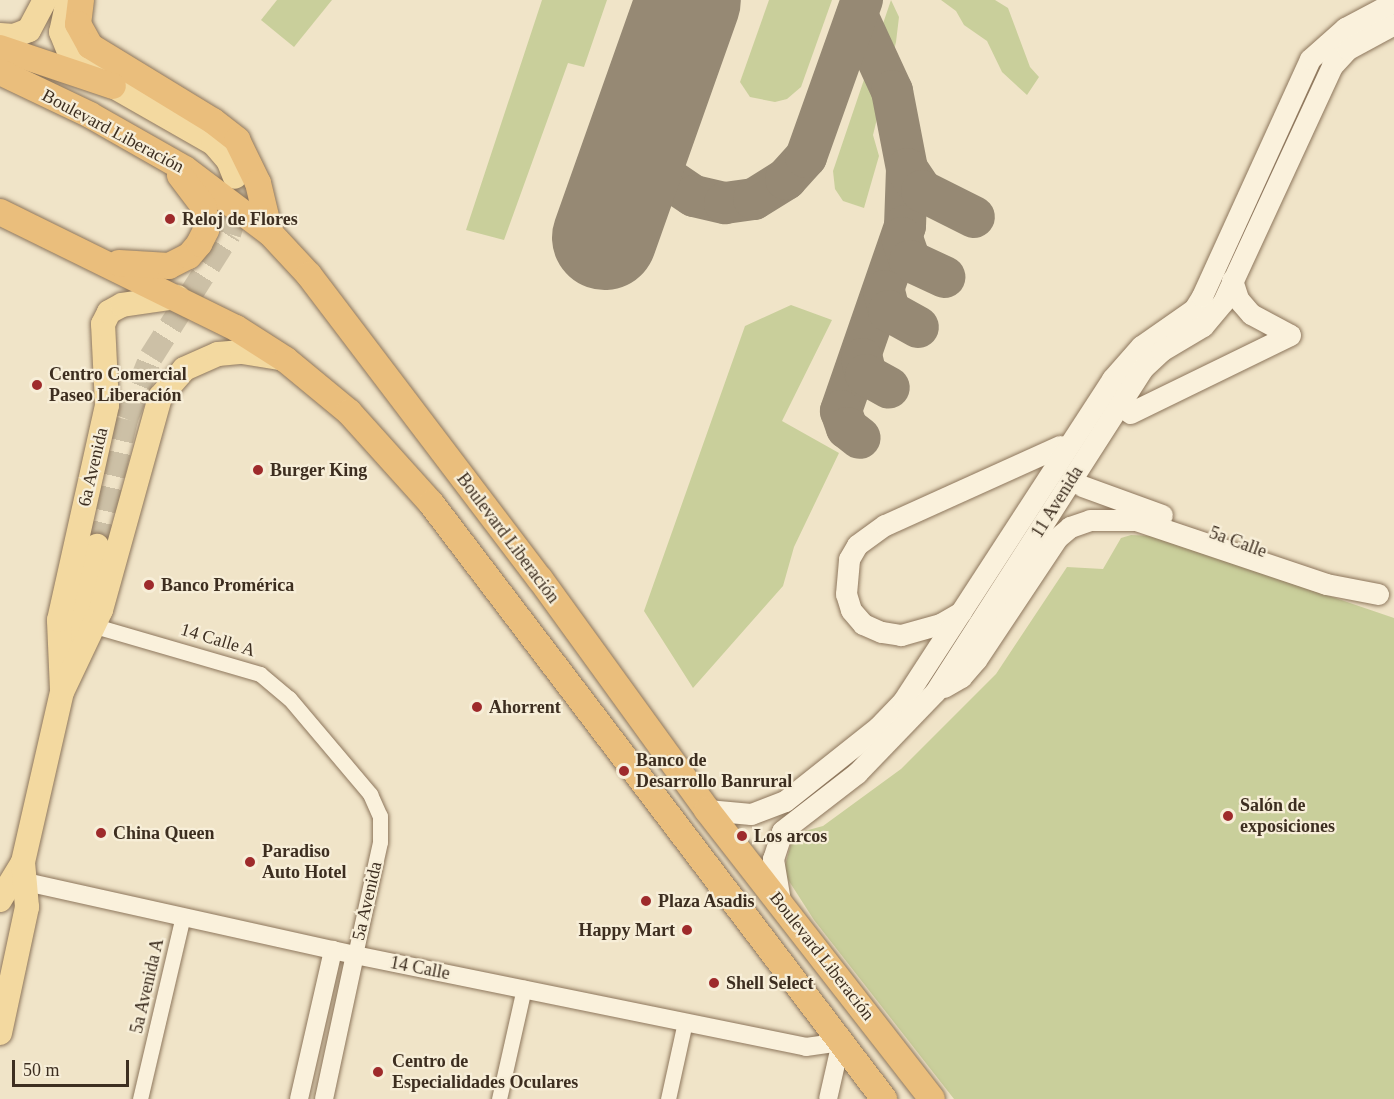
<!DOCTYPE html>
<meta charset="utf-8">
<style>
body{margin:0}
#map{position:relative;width:1394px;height:1099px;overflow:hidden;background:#f0e4c8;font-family:"Times New Roman",serif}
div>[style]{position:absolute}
.green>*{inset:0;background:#c9cf9b}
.taxiway>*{height:42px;margin:-21px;padding:0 21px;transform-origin:21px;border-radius:21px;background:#968974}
.runway>*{height:105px;margin:-52.5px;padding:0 52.5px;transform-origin:52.5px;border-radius:52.5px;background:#968974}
.primary-tunnel>*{height:24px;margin-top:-12px;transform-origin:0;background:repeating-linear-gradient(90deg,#ccc0a6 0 24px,transparent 0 36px)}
.roads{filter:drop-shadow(0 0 2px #8d765c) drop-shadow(0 0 2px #8d765c)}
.minor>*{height:15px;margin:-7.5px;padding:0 7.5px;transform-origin:7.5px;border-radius:7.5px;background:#faf1dc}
.tertiary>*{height:18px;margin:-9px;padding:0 9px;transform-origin:9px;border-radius:9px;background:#faf1dc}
.secondary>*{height:21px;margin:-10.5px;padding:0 10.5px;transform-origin:10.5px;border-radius:10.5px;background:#faf1dc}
.primary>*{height:24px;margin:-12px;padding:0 12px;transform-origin:12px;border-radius:12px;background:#f3d9a0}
.trunk>*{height:26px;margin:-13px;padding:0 13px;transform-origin:13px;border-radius:13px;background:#eabe7c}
.dots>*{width:16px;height:16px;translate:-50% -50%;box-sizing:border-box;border:3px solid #f7eed8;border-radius:50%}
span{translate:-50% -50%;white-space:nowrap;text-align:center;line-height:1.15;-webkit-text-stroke:4.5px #f7eed8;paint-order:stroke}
.street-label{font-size:18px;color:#3d2e20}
.poi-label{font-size:18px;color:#3d2e20;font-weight:700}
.left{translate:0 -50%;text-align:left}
.right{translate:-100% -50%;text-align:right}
.scale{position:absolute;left:12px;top:1060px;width:117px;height:27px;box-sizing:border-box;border:3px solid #3d2e20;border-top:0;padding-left:8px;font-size:18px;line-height:21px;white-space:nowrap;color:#3d2e20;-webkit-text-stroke:4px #f7eed8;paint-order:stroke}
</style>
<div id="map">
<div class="green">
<i style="clip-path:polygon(277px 0,332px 0,294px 47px,261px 20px)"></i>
<i style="clip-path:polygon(542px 0,607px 0,584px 67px,568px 63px,504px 240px,466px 230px)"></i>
<i style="clip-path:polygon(769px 0,832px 0,801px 87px,787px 99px,775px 102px,750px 97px,740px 82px)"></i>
<i style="clip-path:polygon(891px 0,899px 17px,896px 42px,873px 135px,879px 156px,864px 208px,843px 201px,835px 189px,833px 171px)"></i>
<i style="clip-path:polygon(941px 0,995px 0,1008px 8px,1030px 67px,1039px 77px,1027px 95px,1002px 72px,987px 41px,964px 25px,956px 11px)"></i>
<i style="clip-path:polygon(791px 305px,832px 320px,782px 421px,839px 453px,794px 547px,783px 586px,693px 688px,644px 611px,745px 326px)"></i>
<i style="clip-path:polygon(1131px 535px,1153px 536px,1394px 618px,1394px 1099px,954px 1099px,814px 920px,787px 878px,785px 866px,791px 843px,801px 832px,823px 826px,901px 769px,996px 674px,1067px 567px,1103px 569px,1121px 538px)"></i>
</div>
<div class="taxiway">
<i style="left:857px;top:15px;width:84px;rotate:65.3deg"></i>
<i style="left:892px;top:91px;width:79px;rotate:79.1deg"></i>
<i style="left:907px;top:169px;width:57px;rotate:92deg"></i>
<i style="left:905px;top:226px;width:196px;rotate:109.1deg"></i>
<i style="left:841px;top:411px;width:18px;rotate:71deg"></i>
<i style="left:847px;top:428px;width:16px;rotate:38deg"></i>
<i style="left:643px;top:126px;width:34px;rotate:73deg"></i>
<i style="left:653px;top:159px;width:24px;rotate:54deg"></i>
<i style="left:667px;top:178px;width:32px;rotate:34deg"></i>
<i style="left:694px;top:196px;width:32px;rotate:13deg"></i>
<i style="left:725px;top:203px;width:29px;rotate:-8deg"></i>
<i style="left:754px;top:199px;width:38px;rotate:-32deg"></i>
<i style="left:786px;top:179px;width:30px;rotate:-48deg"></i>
<i style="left:806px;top:157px;width:167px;rotate:-70.4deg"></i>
<i style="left:907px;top:169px;width:27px;rotate:56deg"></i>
<i style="left:922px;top:191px;width:58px;rotate:26.6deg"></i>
<i style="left:902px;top:238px;width:24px;rotate:71deg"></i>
<i style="left:910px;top:261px;width:38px;rotate:25deg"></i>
<i style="left:884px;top:291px;width:21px;rotate:76deg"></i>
<i style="left:889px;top:311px;width:33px;rotate:29deg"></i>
<i style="left:862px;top:359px;width:16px;rotate:76deg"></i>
<i style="left:866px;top:375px;width:26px;rotate:29deg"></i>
</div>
<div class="runway">
<i style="left:604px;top:237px;width:251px;rotate:-70.5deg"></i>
</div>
<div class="primary-tunnel">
<i style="left:97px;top:546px;width:130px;rotate:-77.1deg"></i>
<i style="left:126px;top:419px;width:67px;rotate:-68deg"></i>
<i style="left:151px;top:357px;width:146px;rotate:-57.6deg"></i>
<i style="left:229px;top:234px;width:28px;rotate:-73deg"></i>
<i style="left:237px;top:207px;width:30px;rotate:-94deg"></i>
</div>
<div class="roads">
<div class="minor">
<i style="left:95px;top:626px;width:172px;rotate:16.2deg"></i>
<i style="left:260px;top:674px;width:38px;rotate:40deg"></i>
<i style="left:289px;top:698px;width:126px;rotate:49.8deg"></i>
<i style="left:370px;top:794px;width:24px;rotate:66deg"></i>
<i style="left:380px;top:816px;width:26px;rotate:90deg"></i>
<i style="left:380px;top:842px;width:116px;rotate:102.5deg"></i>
<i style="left:140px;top:1099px;width:188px;rotate:-76.8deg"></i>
<i style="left:499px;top:1099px;width:114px;rotate:-77.3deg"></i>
<i style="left:668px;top:1099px;width:79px;rotate:-77.6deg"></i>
</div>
<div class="tertiary">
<i style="left:26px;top:882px;width:337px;rotate:12.5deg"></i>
<i style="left:355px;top:955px;width:460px;rotate:11.5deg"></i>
<i style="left:806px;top:1047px;width:35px;rotate:-8deg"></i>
<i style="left:841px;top:1042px;width:58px;rotate:102.8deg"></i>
<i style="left:299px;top:1099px;width:153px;rotate:-77.1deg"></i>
<i style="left:324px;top:1099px;width:147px;rotate:-77.9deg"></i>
</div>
<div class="secondary">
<i style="left:1232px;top:280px;width:20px;rotate:72deg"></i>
<i style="left:1238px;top:299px;width:20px;rotate:49deg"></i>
<i style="left:1251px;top:314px;width:44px;rotate:28.3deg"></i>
<i style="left:1130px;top:413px;width:178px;rotate:-26deg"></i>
<i style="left:1082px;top:486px;width:85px;rotate:19.9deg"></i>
<i style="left:961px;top:612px;width:24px;rotate:150deg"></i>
<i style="left:940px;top:624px;width:41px;rotate:164.2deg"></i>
<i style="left:901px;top:635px;width:20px;rotate:-171deg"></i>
<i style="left:881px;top:632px;width:20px;rotate:-156deg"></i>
<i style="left:863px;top:624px;width:18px;rotate:-131deg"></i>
<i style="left:851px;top:610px;width:17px;rotate:-107deg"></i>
<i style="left:846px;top:594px;width:35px;rotate:-85deg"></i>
<i style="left:849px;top:559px;width:16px;rotate:-60deg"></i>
<i style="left:857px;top:545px;width:34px;rotate:-36deg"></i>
<i style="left:885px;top:525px;width:192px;rotate:-24.3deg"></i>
<i style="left:944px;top:687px;width:20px;rotate:-30deg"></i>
<i style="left:961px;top:677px;width:23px;rotate:-49deg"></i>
<i style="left:976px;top:660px;width:146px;rotate:-56.4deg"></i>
<i style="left:1057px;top:538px;width:17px;rotate:-40deg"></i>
<i style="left:1070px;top:527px;width:21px;rotate:-19deg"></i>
<i style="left:1090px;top:520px;width:46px"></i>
<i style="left:1136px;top:520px;width:200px;rotate:18.6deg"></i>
<i style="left:1326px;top:584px;width:53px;rotate:10.9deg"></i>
<i style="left:707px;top:810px;width:44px;rotate:5.2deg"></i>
<i style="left:751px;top:814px;width:36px;rotate:-21deg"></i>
<i style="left:785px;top:801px;width:119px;rotate:-38.5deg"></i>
<i style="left:878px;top:727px;width:36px;rotate:-46deg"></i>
<i style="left:903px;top:701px;width:384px;rotate:-57deg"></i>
<i style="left:1112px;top:379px;width:44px;rotate:-48.7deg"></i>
<i style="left:1141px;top:346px;width:65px;rotate:-34.9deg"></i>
<i style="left:1194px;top:309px;width:15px;rotate:-58deg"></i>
<i style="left:1202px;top:296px;width:260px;rotate:-65.5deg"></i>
<i style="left:1310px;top:59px;width:47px;rotate:-41.5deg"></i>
<i style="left:1345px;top:28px;width:55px;rotate:-28deg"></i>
<i style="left:780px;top:901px;width:43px;rotate:-99.5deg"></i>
<i style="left:773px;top:859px;width:29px;rotate:-72deg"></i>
<i style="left:782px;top:831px;width:95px;rotate:-37.7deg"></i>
<i style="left:857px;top:773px;width:112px;rotate:-46.1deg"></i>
<i style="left:935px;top:692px;width:385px;rotate:-57.3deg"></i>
<i style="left:1143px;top:368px;width:25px;rotate:-43deg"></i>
<i style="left:1161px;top:351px;width:49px;rotate:-30.8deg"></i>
<i style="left:1203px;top:326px;width:31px;rotate:-50deg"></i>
<i style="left:1223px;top:302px;width:260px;rotate:-65.2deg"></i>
<i style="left:1332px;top:66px;width:23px;rotate:-47deg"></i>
<i style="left:1348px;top:49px;width:52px;rotate:-28.5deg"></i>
</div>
<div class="primary">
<i style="left:68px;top:0;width:33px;rotate:102deg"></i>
<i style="left:61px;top:32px;width:24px;rotate:68deg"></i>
<i style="left:70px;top:54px;width:54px;rotate:36.7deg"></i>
<i style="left:113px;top:86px;width:115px;rotate:29.7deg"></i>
<i style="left:213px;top:143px;width:23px;rotate:49deg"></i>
<i style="left:228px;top:160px;width:18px;rotate:68deg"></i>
<i style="left:0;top:35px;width:14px;rotate:4deg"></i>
<i style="left:14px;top:36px;width:16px;rotate:-22deg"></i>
<i style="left:29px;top:30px;width:34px;rotate:-62deg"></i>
<i style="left:73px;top:649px;width:106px;rotate:-76.9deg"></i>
<i style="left:62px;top:690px;width:70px;rotate:-92.5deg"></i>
<i style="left:59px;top:620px;width:220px;rotate:-77.4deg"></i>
<i style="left:107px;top:405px;width:81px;rotate:-92.8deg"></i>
<i style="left:103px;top:324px;width:13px;rotate:-63deg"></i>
<i style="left:109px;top:312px;width:15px;rotate:-28deg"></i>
<i style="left:122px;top:305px;width:56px;rotate:-8.3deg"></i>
<i style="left:0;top:900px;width:44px;rotate:-58.8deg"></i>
<i style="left:23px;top:862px;width:174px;rotate:-77.1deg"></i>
<i style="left:62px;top:692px;width:91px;rotate:-64.6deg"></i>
<i style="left:101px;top:610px;width:221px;rotate:-74.5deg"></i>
<i style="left:160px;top:397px;width:37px;rotate:-49deg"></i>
<i style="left:184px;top:369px;width:37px;rotate:-24deg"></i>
<i style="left:218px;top:354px;width:24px;rotate:-5deg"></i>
<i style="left:242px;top:352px;width:39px;rotate:9deg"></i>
<i style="left:0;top:1033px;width:129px;rotate:-77.9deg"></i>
<i style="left:27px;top:907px;width:45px;rotate:-95.1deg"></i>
</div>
<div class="trunk">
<i style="left:81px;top:0;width:24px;rotate:97deg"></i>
<i style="left:78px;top:24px;width:25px;rotate:61deg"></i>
<i style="left:90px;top:46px;width:144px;rotate:31.4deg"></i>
<i style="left:213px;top:121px;width:31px;rotate:38deg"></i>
<i style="left:237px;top:140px;width:48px;rotate:64deg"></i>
<i style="left:258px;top:183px;width:51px;rotate:76.5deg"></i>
<i style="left:0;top:48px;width:119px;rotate:18.6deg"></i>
<i style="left:0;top:72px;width:100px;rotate:25.5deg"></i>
<i style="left:90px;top:115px;width:109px;rotate:29.6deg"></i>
<i style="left:185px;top:169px;width:106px;rotate:37deg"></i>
<i style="left:270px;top:233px;width:57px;rotate:47.1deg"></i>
<i style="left:309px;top:275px;width:382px;rotate:52.8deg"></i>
<i style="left:540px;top:579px;width:285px;rotate:54.1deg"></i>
<i style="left:707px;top:810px;width:366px;rotate:52.1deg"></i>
<i style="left:0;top:212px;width:263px;rotate:26.2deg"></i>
<i style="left:236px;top:328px;width:59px;rotate:32.6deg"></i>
<i style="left:286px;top:360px;width:82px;rotate:39.5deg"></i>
<i style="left:349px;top:412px;width:122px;rotate:48deg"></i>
<i style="left:431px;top:503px;width:749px;rotate:52.76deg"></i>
<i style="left:119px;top:263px;width:50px;rotate:3.4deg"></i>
<i style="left:169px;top:266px;width:22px;rotate:-27deg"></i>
<i style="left:189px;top:256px;width:16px;rotate:-50deg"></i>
<i style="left:199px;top:244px;width:16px;rotate:-63deg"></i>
<i style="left:206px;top:230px;width:23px;rotate:-95deg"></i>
<i style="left:204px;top:207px;width:40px;rotate:-127deg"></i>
</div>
</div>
<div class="dots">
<i style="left:170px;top:219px;background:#9e2a2b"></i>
<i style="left:37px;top:385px;background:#9e2a2b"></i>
<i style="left:258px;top:470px;background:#9e2a2b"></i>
<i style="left:149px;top:585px;background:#9e2a2b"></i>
<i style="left:477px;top:707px;background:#9e2a2b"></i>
<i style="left:624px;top:771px;background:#9e2a2b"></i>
<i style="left:1228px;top:816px;background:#9e2a2b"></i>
<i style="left:101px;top:833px;background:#9e2a2b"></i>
<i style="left:742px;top:836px;background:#9e2a2b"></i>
<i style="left:250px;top:862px;background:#9e2a2b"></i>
<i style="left:646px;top:901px;background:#9e2a2b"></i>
<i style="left:687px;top:930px;background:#9e2a2b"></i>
<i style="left:714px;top:983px;background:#9e2a2b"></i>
<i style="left:378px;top:1072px;background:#9e2a2b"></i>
</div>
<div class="street-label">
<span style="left:113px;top:131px;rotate:28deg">Boulevard Liberación</span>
<span style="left:93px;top:467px;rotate:-77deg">6a Avenida</span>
<span style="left:1057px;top:502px;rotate:-58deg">11 Avenida</span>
<span style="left:508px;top:538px;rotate:53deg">Boulevard Liberación</span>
<span style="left:1238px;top:542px;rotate:20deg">5a Calle</span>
<span style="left:218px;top:640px;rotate:17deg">14 Calle A</span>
<span style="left:367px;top:901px;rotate:-77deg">5a Avenida</span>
<span style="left:822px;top:956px;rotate:52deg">Boulevard Liberación</span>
<span style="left:420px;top:968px;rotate:11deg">14 Calle</span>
<span style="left:147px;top:986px;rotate:-77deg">5a Avenida A</span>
</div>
<div class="poi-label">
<span class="left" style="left:182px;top:219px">Reloj de Flores</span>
<span class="left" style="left:49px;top:385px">Centro Comercial<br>Paseo Liberación</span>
<span class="left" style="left:270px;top:470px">Burger King</span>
<span class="left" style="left:161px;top:585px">Banco Promérica</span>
<span class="left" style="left:489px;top:707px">Ahorrent</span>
<span class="left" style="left:636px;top:771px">Banco de<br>Desarrollo Banrural</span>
<span class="left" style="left:1240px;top:816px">Salón de<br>exposiciones</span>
<span class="left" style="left:113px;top:833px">China Queen</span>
<span class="left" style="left:754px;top:836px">Los arcos</span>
<span class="left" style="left:262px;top:862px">Paradiso<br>Auto Hotel</span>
<span class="left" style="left:658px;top:901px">Plaza Asadis</span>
<span class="right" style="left:675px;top:930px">Happy Mart</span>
<span class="left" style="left:726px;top:983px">Shell Select</span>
<span class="left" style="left:392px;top:1072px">Centro de<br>Especialidades Oculares</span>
</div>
<div class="scale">50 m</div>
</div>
